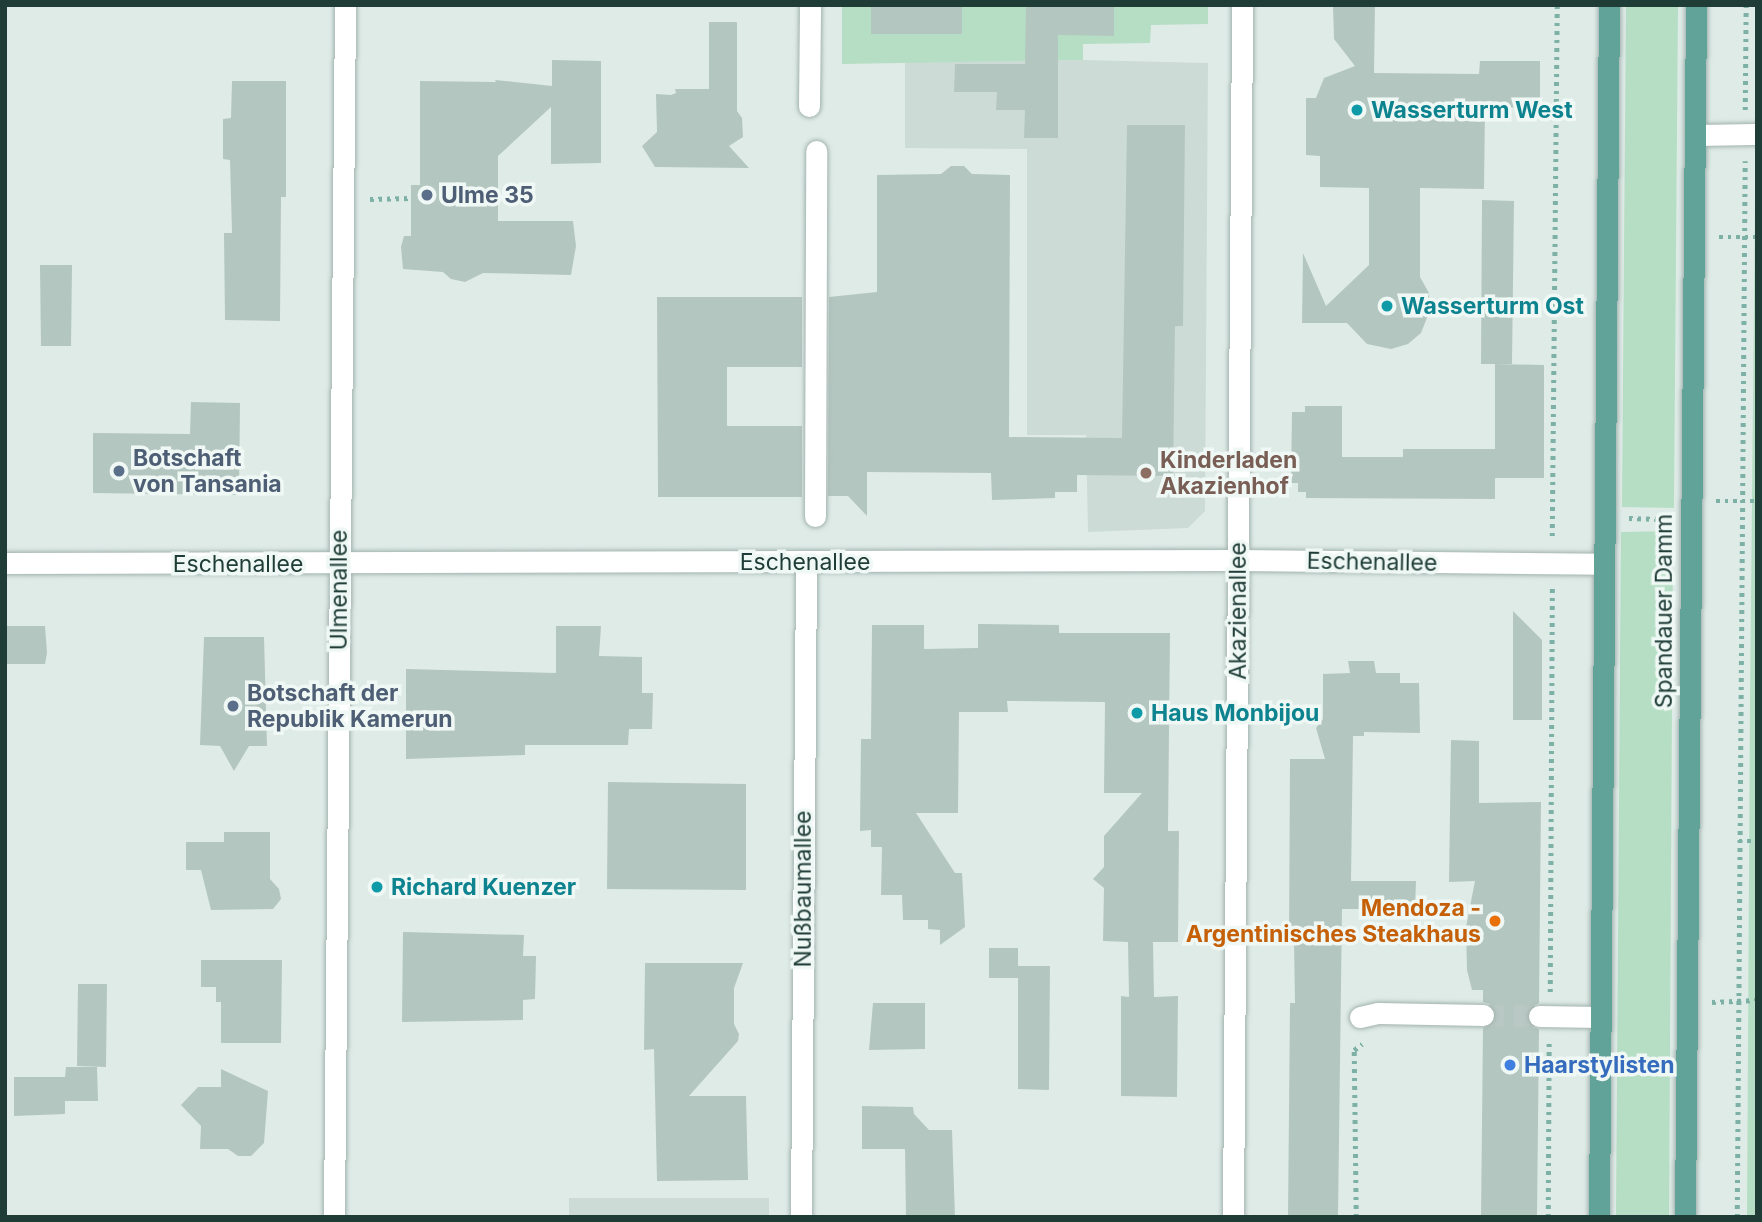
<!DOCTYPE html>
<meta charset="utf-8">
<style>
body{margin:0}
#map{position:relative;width:1762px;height:1222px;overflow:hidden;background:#dfebe7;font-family:Inter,sans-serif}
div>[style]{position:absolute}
.built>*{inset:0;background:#cddbd6}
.green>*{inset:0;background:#b6dec4}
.building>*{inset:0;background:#b4c6c0}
.minor-tunnel>*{height:21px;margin-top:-10.5px;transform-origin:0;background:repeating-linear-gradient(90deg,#b9c8c4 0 21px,transparent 0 31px)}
.path>*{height:4.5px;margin-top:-2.25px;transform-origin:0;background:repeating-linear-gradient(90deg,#7db1a5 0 3.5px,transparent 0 8.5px)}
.roads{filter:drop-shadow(0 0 2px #a2b3af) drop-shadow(0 0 2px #a2b3af)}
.minor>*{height:21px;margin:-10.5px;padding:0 10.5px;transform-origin:10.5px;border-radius:10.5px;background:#fff}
.major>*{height:21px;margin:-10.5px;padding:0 10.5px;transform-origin:10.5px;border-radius:10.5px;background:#61a398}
.dots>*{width:19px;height:19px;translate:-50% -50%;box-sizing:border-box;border:4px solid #eff8f4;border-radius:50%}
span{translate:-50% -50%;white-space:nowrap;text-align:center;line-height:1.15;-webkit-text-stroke:7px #eff8f4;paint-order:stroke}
.culture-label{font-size:23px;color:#0d838f;font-weight:700}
.left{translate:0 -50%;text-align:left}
.service-label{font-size:23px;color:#4e5e75;font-weight:700}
.education-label{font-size:23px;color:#785e54;font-weight:700}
.street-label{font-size:23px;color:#1f3c37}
.food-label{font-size:23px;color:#c56008;font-weight:700}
.right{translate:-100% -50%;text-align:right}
.shop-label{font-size:23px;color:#366cbe;font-weight:700}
.frame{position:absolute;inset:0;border:7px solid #1f3c37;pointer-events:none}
</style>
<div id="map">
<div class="built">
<i style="clip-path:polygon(1083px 60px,1208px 63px,1205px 511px,1188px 528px,1088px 532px,1086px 435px,1027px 435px,1027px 149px,905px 148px,905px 62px)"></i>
<i style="clip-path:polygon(569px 1198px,769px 1198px,769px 1217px,569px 1217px)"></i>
</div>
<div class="green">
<i style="clip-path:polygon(842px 5px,1208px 5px,1208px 24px,1151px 25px,1150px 43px,1083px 44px,1083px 60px,842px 64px)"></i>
<i style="clip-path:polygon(1626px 5px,1678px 5px,1674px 508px,1622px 507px)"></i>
<i style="clip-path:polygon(1757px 5px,1757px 1217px,1747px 1217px,1750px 700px)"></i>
<i style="clip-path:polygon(1673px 531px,1669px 1217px,1616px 1217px,1621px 532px)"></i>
</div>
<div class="building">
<i style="clip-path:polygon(871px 5px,962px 5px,962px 34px,871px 34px)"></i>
<i style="clip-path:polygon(1026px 5px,1114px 5px,1114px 36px,1058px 35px,1058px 138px,1024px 138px,1025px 110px,996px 110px,997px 92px,954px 92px,955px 64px,1025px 64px)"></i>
<i style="clip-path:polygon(1333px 5px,1375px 5px,1374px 73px,1479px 74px,1480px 61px,1540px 61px,1540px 108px,1485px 107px,1484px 189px,1420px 188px,1420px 277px,1429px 293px,1430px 310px,1421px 333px,1408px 344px,1391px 349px,1367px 344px,1347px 323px,1302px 323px,1303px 253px,1326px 306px,1369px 265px,1369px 188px,1320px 187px,1320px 156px,1306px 155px,1306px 98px,1316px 98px,1324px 78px,1355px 66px,1334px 39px)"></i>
<i style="clip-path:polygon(709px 22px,737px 22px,737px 111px,742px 118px,743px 137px,729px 146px,749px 168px,655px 167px,642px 146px,657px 132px,656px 94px,671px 95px,676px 93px,675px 89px,709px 89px)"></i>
<i style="clip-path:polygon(552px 60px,601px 61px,601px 163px,551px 164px,551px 107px,498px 156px,498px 221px,573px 221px,576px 246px,571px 275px,483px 273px,465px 282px,451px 279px,443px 272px,403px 269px,401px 247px,404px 236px,411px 236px,411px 185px,420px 185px,420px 81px,496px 82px,495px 80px,552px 86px)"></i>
<i style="clip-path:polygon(232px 81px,286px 81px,286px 197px,281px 197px,280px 321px,225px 320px,224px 233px,232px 233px,230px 160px,223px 159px,223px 119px,231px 118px)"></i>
<i style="clip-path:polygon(1127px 125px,1185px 125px,1183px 326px,1175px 326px,1173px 476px,1077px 475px,1077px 492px,1055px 492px,1055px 498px,992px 500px,991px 473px,867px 472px,867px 516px,848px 496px,828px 496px,829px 297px,877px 292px,877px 175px,941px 174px,951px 166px,964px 166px,972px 174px,1010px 175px,1009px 437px,1122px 438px)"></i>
<i style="clip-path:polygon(1482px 200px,1514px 201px,1512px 364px,1481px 364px)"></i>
<i style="clip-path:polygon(40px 265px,72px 265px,71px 346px,41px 346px)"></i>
<i style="clip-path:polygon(657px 297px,802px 297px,802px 367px,727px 367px,727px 426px,802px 426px,802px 497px,658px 497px)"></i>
<i style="clip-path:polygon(1495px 364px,1544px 365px,1544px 478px,1495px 478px,1495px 499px,1306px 498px,1306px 492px,1298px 492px,1298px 483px,1291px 483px,1292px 412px,1305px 412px,1305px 406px,1342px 406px,1342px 457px,1403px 457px,1403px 449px,1495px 449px)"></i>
<i style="clip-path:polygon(191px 402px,240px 403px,239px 495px,93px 493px,93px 433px,190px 434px)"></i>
<i style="clip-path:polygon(1513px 611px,1542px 640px,1542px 720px,1513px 720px)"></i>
<i style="clip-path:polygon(978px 624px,1059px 625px,1059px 633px,1170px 633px,1168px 831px,1179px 831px,1178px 942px,1153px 942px,1154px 997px,1178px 996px,1177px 1097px,1121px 1096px,1121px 996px,1129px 997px,1128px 942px,1103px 941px,1104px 888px,1093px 879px,1104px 867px,1104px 836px,1142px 793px,1104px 793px,1105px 702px,1007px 701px,1008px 712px,959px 712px,958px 813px,916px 813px,955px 873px,962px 873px,965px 927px,940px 945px,940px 930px,928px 929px,928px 920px,903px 920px,902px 895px,881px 895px,882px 847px,871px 847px,871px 830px,860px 831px,861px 739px,871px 739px,872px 625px,924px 625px,924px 649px,978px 648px)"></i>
<i style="clip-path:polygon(5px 626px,45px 626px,47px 653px,45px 664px,5px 664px)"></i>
<i style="clip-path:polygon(556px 626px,601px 626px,599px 656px,642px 657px,642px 693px,653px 693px,652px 729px,629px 729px,628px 745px,525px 745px,525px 755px,406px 759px,406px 669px,556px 673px)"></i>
<i style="clip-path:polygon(204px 637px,264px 637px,267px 746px,249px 746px,234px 771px,220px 746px,200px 745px)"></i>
<i style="clip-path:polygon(1348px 661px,1374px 661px,1376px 673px,1400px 673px,1400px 683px,1419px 683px,1420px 733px,1364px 732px,1364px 736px,1353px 736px,1351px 881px,1416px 881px,1415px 909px,1342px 909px,1338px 1217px,1288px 1217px,1290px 1003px,1295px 1003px,1294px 942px,1289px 942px,1290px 759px,1325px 759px,1316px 728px,1323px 719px,1323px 674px,1350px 673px)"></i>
<i style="clip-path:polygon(1451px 740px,1479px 741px,1479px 803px,1541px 802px,1539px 1003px,1528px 1009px,1526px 1016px,1532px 1027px,1539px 1029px,1537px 1217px,1481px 1217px,1483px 1028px,1494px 1022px,1496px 1015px,1490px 1004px,1483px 1002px,1483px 990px,1472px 990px,1467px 970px,1466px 927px,1475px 881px,1449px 882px)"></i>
<i style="clip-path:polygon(608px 782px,746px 784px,746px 890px,607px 889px)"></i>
<i style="clip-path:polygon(224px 832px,270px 832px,270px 879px,279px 889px,281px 899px,273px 909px,211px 910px,201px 870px,186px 870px,186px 842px,224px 842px)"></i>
<i style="clip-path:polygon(403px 932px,524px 935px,523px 956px,536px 956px,535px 999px,523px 1000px,523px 1020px,402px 1022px)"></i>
<i style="clip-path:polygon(989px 948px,1018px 948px,1018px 966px,1050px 966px,1049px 1090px,1018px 1089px,1018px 978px,989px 978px)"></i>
<i style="clip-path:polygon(201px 960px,282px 960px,281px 1043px,221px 1043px,221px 1002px,216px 1002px,216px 987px,201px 987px)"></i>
<i style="clip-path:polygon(645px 963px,743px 963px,734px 988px,734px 1024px,739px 1034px,738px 1041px,689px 1096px,746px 1096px,748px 1180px,657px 1181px,654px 1049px,644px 1050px)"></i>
<i style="clip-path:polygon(78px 984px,107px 984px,106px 1067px,77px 1066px)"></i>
<i style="clip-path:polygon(873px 1003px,925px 1003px,925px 1049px,869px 1050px)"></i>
<i style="clip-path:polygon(66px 1067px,97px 1067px,98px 1101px,65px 1101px,65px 1114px,14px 1116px,14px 1077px,65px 1077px)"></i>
<i style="clip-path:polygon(221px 1069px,268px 1091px,264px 1143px,251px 1156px,238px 1156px,228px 1149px,200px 1149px,201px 1126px,181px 1105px,198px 1087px,221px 1087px)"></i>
<i style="clip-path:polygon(862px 1106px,913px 1107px,914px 1114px,929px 1130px,952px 1130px,955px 1217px,906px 1217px,905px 1149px,862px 1149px)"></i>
</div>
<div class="minor-tunnel">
<i style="left:1483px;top:1015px;width:56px;rotate:1deg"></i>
</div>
<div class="path">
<i style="left:1745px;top:110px;width:105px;rotate:-89.5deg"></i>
<i style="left:370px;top:199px;width:41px;rotate:-1.4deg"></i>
<i style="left:1719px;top:237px;width:38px"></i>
<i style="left:1716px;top:501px;width:41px"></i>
<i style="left:1629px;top:518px;width:37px;rotate:2deg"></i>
<i style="left:1552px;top:536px;width:531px;rotate:-89.46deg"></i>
<i style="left:1739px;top:841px;width:18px"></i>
<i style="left:1550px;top:992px;width:404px;rotate:-89.7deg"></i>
<i style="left:1712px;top:1002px;width:45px;rotate:-2.5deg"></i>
<i style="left:1356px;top:1217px;width:167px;rotate:-90.7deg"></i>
<i style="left:1354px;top:1050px;width:10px;rotate:-37deg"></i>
<i style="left:1548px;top:1217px;width:174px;rotate:-89.7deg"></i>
<i style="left:1737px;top:1217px;width:1056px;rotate:-89.57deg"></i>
</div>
<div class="roads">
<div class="minor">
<i style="left:809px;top:106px;width:101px;rotate:-89.4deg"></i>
<i style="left:1695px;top:135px;width:62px;rotate:-0.9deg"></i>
<i style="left:815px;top:516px;width:365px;rotate:-89.8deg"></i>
<i style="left:5px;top:563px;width:1233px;rotate:-0.14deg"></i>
<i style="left:1238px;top:560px;width:366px;rotate:0.6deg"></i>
<i style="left:1539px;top:1016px;width:61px;rotate:0.9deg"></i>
<i style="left:1360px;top:1017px;width:18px;rotate:-13deg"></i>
<i style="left:1378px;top:1013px;width:105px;rotate:1.1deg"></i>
<i style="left:334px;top:1217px;width:1212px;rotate:-89.48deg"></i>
<i style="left:801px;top:1217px;width:655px;rotate:-89.56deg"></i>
<i style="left:1233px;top:1217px;width:1212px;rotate:-89.57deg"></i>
</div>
<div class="major">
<i style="left:1599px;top:1217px;width:1212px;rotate:-89.53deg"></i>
<i style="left:1685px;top:1217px;width:1212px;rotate:-89.48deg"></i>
</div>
</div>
<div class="dots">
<i style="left:1357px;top:110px;background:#0f9aa8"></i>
<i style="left:427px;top:195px;background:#5c6f8a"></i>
<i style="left:1387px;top:306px;background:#0f9aa8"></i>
<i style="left:119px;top:471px;background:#5c6f8a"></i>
<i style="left:1146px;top:473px;background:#8d6e63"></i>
<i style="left:233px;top:706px;background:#5c6f8a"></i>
<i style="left:1137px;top:713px;background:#0f9aa8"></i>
<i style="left:377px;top:887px;background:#0f9aa8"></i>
<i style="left:1495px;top:921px;background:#e8710a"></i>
<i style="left:1510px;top:1065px;background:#3f7fe0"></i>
</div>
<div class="culture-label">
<span class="left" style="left:1371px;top:110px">Wasserturm West</span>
<span class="left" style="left:1401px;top:306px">Wasserturm Ost</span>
<span class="left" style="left:1151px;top:713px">Haus Monbijou</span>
<span class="left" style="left:391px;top:887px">Richard Kuenzer</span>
</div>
<div class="service-label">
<span class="left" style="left:441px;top:195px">Ulme 35</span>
<span class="left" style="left:133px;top:471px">Botschaft<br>von Tansania</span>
<span class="left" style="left:247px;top:706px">Botschaft der<br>Republik Kamerun</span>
</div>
<div class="education-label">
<span class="left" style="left:1160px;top:473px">Kinderladen<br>Akazienhof</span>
</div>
<div class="street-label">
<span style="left:805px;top:562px">Eschenallee</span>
<span style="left:1372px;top:562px;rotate:1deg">Eschenallee</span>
<span style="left:238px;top:564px">Eschenallee</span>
<span style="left:339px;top:590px;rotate:-90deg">Ulmenallee</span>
<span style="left:1238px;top:611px;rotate:-90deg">Akazienallee</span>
<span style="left:1664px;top:611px;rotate:-90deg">Spandauer Damm</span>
<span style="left:803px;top:889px;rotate:-90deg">Nußbaumallee</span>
</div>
<div class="food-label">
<span class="right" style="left:1481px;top:921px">Mendoza -<br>Argentinisches Steakhaus</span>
</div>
<div class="shop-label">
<span class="left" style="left:1524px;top:1065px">Haarstylisten</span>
</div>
<div class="frame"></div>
</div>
